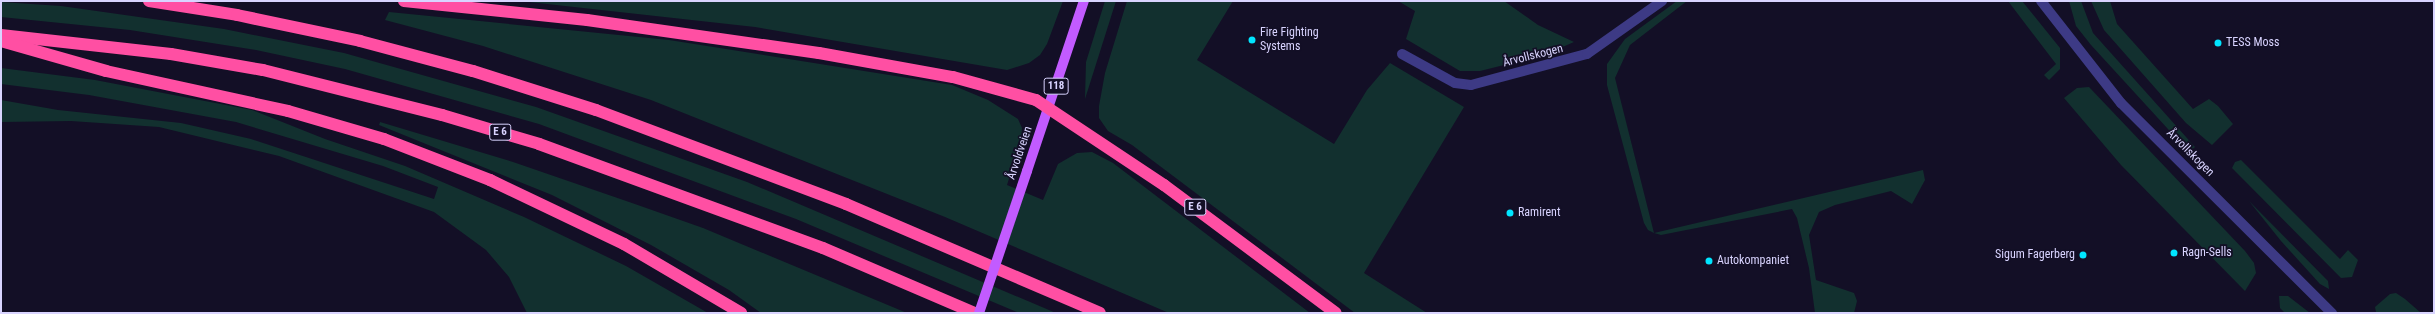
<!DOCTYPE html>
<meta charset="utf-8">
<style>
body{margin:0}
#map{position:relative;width:2435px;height:314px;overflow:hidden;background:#130f26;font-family:"Roboto Condensed",sans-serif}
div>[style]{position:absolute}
.green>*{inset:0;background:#12302f}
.minor>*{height:10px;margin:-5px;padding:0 5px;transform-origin:5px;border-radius:5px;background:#3d3a85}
.major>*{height:10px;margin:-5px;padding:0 5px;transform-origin:5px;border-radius:5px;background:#c25bff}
.highway>*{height:12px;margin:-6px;padding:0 6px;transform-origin:6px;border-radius:6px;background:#ff4fa3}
.major-bridge>*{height:10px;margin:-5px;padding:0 5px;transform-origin:5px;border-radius:5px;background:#c25bff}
.dots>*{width:11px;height:11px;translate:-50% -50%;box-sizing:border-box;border:2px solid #130f26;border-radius:50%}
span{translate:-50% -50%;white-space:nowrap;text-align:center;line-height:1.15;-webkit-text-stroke:3.5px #130f26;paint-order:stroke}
.shield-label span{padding:1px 3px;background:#130f26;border:1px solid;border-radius:3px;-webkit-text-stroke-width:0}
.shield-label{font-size:11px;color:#d9d4ff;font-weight:700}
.poi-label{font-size:12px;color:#d9d4ff}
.left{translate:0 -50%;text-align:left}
.right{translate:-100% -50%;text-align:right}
.street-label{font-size:12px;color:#d9d4ff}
.frame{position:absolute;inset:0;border:2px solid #d9d4ff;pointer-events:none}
</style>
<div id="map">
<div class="green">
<i style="clip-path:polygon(520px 1px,1063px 1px,1047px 44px,1040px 55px,1029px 63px,1007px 70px,755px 27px)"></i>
<i style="clip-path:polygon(1105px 1px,1116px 1px,1085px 99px,1086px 62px)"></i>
<i style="clip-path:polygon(1127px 1px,1233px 1px,1197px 60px,1334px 144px,1367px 90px,1390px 63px,1464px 107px,1364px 273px,1427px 313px,1355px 313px,1132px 145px,1108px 131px,1099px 118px,1099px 106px,1105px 73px)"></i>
<i style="clip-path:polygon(1398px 1px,1504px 1px,1538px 25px,1574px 42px,1544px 55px,1480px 71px,1460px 71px,1406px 39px,1415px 11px)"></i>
<i style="clip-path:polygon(1677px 1px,1687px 1px,1630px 45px,1615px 78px,1654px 233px,1923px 170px,1925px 180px,1912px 204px,1891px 191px,1835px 205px,1819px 212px,1809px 235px,1816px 280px,1854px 293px,1857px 301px,1854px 313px,1815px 313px,1809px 268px,1797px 218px,1792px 209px,1661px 235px,1654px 233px,1648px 230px,1644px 223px,1607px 85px,1607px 64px,1625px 39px)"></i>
<i style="clip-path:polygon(2008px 1px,2022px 1px,2060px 48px,2060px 69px,2049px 80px,2044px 75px,2056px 64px)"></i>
<i style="clip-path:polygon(2069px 1px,2081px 1px,2093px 33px,2195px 147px,2189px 152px,2091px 45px,2076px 26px)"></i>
<i style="clip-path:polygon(2091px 1px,2110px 1px,2117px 24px,2193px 109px,2209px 99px,2218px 106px,2233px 124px,2212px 145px,2186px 123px,2104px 30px)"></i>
<i style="clip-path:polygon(1px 2px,61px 6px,224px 29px,344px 53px,536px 107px,747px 182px,1056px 313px,1019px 313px,796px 219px,539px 124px,345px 69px,256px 50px,130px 30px,1px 17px)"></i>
<i style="clip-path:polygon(389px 12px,669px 40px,952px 85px,988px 100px,1018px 119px,1022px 128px,1021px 141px,1007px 185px,1043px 200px,1058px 164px,1077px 153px,1092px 152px,1113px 163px,1310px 313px,1169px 313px,945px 217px,651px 100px,483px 46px,385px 20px)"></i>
<i style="clip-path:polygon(1px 68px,95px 80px,252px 110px,325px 139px,405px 166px,524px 217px,626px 266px,708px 313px,527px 313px,509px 277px,486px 250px,434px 212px,279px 156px,159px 127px,71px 121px,1px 122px,1px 100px,58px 110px,181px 123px,251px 139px,434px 199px,438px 187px,383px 166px,236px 122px,89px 95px,1px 84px)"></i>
<i style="clip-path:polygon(2089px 87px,2245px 251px,2254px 263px,2256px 273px,2245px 291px,2121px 165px,2064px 98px,2077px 88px)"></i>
<i style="clip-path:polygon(380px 122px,513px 162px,632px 203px,703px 228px,907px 313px,761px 313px,729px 290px,651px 245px,552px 195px,379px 125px)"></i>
<i style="clip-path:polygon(2241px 160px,2340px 259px,2348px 250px,2358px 260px,2352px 277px,2341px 278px,2232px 168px,2235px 162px)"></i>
<i style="clip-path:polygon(2249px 201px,2328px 281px,2329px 289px,2320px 284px,2281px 241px)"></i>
<i style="clip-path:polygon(2396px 293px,2405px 299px,2421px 313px,2376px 312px,2375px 307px,2390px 294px)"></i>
<i style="clip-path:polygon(2279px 296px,2288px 296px,2310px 313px,2285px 313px,2280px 308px)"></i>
</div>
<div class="minor">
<i style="left:2041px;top:1px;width:130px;rotate:51.9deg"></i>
<i style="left:2121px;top:103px;width:298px;rotate:44.9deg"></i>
<i style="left:1402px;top:54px;width:60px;rotate:28.7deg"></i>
<i style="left:1455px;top:83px;width:16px;rotate:7deg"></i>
<i style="left:1471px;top:85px;width:120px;rotate:-15deg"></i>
<i style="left:1587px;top:54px;width:92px;rotate:-35.2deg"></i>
</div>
<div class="major">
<i style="left:1027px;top:171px;width:179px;rotate:-71.5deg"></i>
</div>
<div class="highway">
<i style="left:149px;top:1px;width:89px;rotate:9deg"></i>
<i style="left:237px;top:15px;width:126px;rotate:11.9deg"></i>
<i style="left:360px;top:41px;width:117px;rotate:14.9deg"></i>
<i style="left:473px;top:71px;width:129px;rotate:17.6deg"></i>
<i style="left:596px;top:110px;width:267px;rotate:20.6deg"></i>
<i style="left:846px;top:204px;width:276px;rotate:23.2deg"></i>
<i style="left:404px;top:1px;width:184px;rotate:5.9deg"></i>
<i style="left:587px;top:20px;width:234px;rotate:8.1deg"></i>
<i style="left:819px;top:53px;width:136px;rotate:10.2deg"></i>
<i style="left:953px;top:77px;width:86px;rotate:15.5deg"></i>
<i style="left:1036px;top:100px;width:154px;rotate:33.6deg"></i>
<i style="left:1164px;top:185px;width:214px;rotate:36.7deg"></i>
<i style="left:1px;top:35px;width:171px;rotate:6.4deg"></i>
<i style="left:171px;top:54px;width:93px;rotate:9.9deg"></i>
<i style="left:263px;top:70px;width:185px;rotate:14.1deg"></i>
<i style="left:442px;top:115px;width:101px;rotate:16.6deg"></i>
<i style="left:539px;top:144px;width:302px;rotate:20.1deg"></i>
<i style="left:823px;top:248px;width:165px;rotate:23.2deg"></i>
<i style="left:1px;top:41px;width:109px;rotate:15.9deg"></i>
<i style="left:106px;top:71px;width:186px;rotate:12.4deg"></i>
<i style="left:288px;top:111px;width:100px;rotate:16.3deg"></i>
<i style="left:384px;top:139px;width:114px;rotate:21.1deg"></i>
<i style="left:490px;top:180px;width:148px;rotate:25.5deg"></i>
<i style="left:624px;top:244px;width:136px;rotate:30.5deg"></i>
</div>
<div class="major-bridge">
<i style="left:979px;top:313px;width:150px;rotate:-71.3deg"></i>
</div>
<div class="dots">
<i style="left:1252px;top:40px;background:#00e5ff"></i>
<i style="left:2218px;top:43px;background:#00e5ff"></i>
<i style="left:1510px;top:213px;background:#00e5ff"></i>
<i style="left:2174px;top:253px;background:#00e5ff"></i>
<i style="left:2083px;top:255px;background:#00e5ff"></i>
<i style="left:1709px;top:261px;background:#00e5ff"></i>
</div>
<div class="shield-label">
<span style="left:1056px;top:86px">118</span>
<span style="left:500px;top:132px">E 6</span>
<span style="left:1195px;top:207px">E 6</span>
</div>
<div class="poi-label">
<span class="left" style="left:1260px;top:40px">Fire Fighting<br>Systems</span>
<span class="left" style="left:2226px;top:43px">TESS Moss</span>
<span class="left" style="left:1518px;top:213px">Ramirent</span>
<span class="left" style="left:2182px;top:253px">Ragn-Sells</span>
<span class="right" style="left:2075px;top:255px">Sigum Fagerberg</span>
<span class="left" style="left:1717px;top:261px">Autokompaniet</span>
</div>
<div class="street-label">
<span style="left:1533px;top:56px;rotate:-14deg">Årvollskogen</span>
<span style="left:1020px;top:153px;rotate:-71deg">Årvoldveien</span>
<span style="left:2190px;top:153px;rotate:45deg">Årvollskogen</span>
</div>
<div class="frame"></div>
</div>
